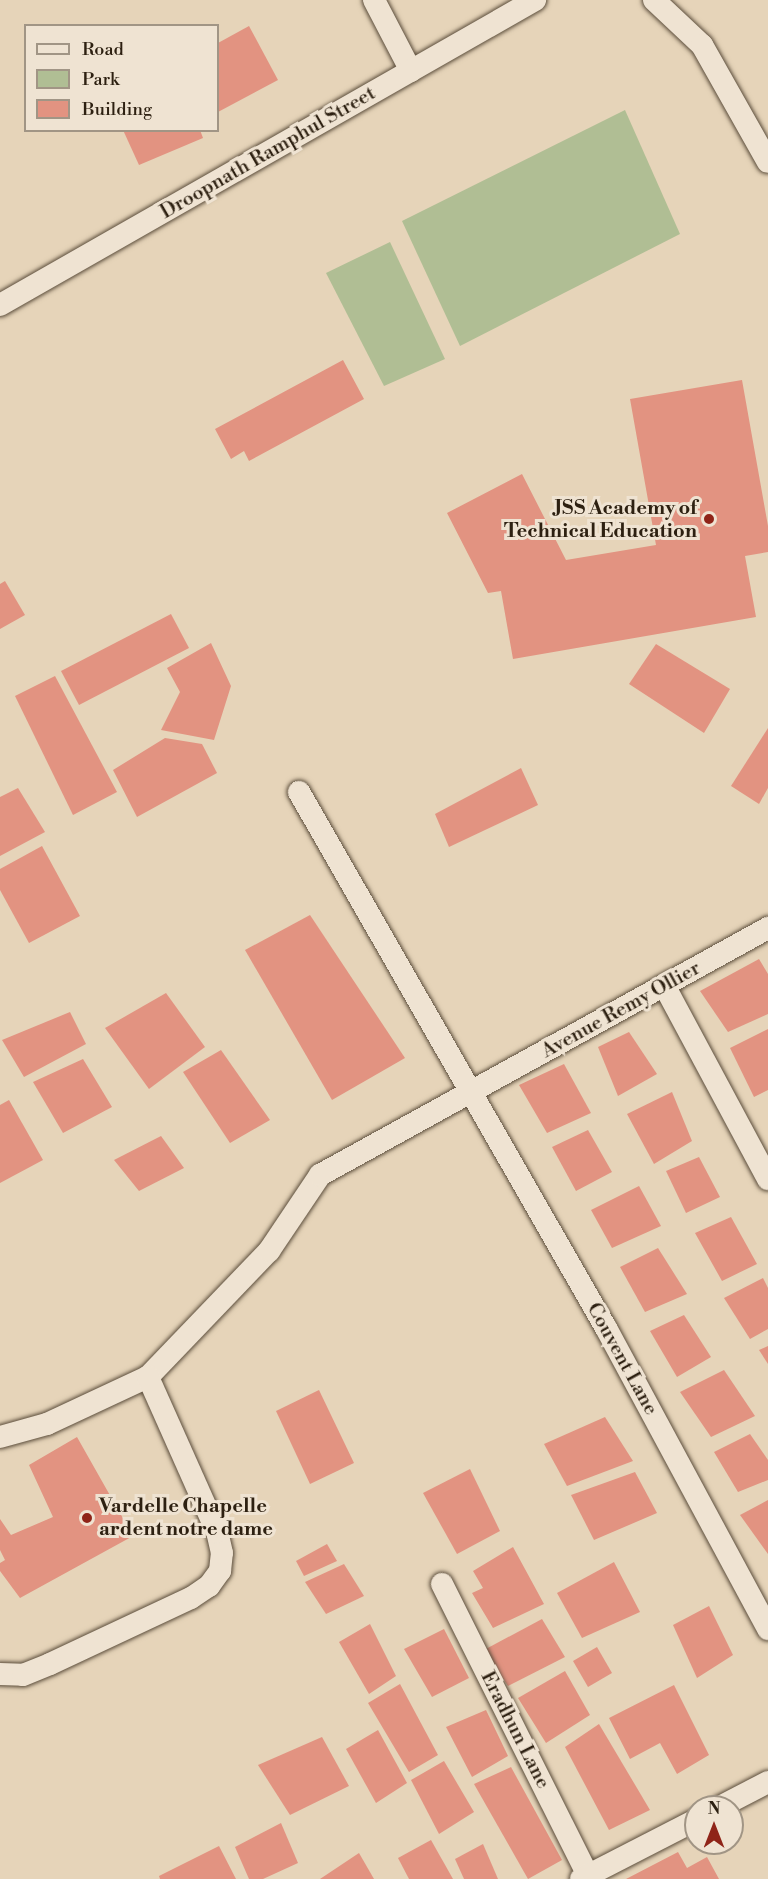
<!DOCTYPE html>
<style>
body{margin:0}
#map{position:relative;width:768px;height:1879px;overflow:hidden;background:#e6d4b9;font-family:"Libre Bodoni",serif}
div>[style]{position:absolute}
.green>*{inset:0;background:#b0be94}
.building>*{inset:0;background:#e29381}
.roads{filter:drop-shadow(0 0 2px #5b4d3b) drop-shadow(0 0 2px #5b4d3b)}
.street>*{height:22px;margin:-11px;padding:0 11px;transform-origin:11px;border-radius:11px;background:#efe3d2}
.dots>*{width:16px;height:16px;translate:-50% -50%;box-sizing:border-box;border:3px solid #efe3d2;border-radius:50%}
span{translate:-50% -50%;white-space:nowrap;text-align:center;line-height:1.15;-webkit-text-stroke:6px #efe3d2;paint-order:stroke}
.street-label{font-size:20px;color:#2d2011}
.poi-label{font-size:20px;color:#2d2011;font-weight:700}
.right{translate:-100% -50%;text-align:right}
.left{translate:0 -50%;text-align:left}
.legend{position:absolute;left:24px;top:24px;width:195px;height:108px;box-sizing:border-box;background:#efe3d2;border:2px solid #a19585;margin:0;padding:8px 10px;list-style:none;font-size:18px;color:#2d2011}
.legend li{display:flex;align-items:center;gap:12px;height:30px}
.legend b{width:30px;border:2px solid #a19585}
.north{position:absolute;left:684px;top:1795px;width:60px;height:60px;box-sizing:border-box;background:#efe3d2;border:2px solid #a19585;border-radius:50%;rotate:0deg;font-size:16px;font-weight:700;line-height:24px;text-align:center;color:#2d2011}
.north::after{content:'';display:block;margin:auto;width:21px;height:27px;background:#8f2418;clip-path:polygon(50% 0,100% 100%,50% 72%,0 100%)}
</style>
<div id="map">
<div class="green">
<i style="clip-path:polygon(625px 110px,680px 234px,460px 346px,402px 221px)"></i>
<i style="clip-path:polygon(390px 242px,445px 359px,384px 386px,326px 273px)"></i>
</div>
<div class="building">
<i style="clip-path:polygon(249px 26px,278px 80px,218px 112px,218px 43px)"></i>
<i style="clip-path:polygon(123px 130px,200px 130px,203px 138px,139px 165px)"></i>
<i style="clip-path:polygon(343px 360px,364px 399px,249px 461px,244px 451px,231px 459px,215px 429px)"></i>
<i style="clip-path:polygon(742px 380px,768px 526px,768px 552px,745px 556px,756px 617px,513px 659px,501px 591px,488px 593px,447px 513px,522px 474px,566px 560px,656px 545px,630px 399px)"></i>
<i style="clip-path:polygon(5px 581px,25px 615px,0 629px,0 584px)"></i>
<i style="clip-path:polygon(171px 614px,189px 648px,79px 705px,61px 671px)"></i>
<i style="clip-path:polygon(211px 643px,231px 686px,214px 740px,161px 730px,180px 692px,167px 668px)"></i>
<i style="clip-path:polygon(656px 644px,730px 689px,704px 733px,629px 684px)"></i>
<i style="clip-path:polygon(55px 676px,117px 792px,73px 815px,15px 696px)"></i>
<i style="clip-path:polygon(768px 728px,768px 788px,759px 804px,731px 786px)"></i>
<i style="clip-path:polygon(165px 738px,202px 744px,217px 773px,137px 817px,113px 770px)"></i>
<i style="clip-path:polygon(521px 768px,538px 805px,449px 847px,435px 814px)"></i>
<i style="clip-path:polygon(18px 788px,45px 832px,0 856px,0 797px)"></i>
<i style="clip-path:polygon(42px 846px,80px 916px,29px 943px,0 890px,0 869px)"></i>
<i style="clip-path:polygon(310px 915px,405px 1058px,332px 1100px,245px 950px)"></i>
<i style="clip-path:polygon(759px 959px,768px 974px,768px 1014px,728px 1032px,700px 991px)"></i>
<i style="clip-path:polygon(166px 993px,205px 1047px,149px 1089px,105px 1028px)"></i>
<i style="clip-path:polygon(70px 1012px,86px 1044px,24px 1077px,2px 1040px)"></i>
<i style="clip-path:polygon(768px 1029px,768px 1090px,754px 1097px,730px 1048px)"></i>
<i style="clip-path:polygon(629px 1032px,657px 1074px,618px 1096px,598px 1047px)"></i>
<i style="clip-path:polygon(221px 1050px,270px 1120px,230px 1143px,183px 1072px)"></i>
<i style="clip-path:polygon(83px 1059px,112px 1107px,63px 1133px,33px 1082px)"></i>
<i style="clip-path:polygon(564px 1064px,591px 1113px,547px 1133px,519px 1085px)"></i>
<i style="clip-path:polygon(672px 1092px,692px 1141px,654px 1164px,627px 1114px)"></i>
<i style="clip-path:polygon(9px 1100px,43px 1160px,0 1183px,0 1105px)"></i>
<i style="clip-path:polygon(588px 1130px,612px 1172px,576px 1191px,552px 1147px)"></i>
<i style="clip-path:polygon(161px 1136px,184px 1168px,139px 1191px,114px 1160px)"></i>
<i style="clip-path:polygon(699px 1157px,720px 1197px,686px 1213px,666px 1171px)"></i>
<i style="clip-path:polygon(639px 1186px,661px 1226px,612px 1248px,591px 1210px)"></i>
<i style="clip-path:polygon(731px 1217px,757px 1264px,722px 1281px,695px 1233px)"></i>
<i style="clip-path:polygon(658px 1248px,687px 1294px,645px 1312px,620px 1267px)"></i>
<i style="clip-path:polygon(763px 1278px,768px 1288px,768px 1329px,750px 1339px,724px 1298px)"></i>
<i style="clip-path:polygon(684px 1315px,711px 1357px,677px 1377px,650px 1331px)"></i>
<i style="clip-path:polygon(768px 1346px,768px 1364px,759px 1350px)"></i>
<i style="clip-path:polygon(724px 1370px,755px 1416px,711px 1437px,680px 1392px)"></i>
<i style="clip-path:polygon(319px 1390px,354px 1463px,310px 1484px,276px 1411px)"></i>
<i style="clip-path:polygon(605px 1417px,633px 1461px,567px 1486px,544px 1444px)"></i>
<i style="clip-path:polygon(750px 1434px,768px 1460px,768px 1480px,738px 1492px,714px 1452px)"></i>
<i style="clip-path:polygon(77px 1437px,133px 1536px,20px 1598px,0 1571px,0 1563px,5px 1560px,0 1550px,0 1519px,11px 1535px,53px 1517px,29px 1465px)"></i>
<i style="clip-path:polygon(470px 1469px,500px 1531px,457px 1554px,423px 1493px)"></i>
<i style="clip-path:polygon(635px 1472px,657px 1513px,594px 1540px,571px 1495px)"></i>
<i style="clip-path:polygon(768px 1500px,768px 1554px,740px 1515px)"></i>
<i style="clip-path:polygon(327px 1544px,337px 1561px,304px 1576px,296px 1561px)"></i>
<i style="clip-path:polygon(513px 1547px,544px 1604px,493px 1628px,472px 1593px,483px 1588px,473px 1571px)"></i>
<i style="clip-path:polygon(614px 1562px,640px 1612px,582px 1638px,557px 1593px)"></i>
<i style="clip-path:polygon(344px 1564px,364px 1596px,326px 1614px,305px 1582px)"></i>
<i style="clip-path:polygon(709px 1606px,733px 1655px,697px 1678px,673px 1625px)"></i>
<i style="clip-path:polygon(542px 1619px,565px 1657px,508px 1686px,484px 1650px)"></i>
<i style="clip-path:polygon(370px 1624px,396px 1676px,369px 1694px,339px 1642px)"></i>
<i style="clip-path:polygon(444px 1629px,469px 1678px,432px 1697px,404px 1649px)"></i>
<i style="clip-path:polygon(597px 1647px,612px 1673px,588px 1687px,573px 1661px)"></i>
<i style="clip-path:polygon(565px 1671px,590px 1715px,546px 1743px,518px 1698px)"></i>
<i style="clip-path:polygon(400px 1684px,438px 1755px,409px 1772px,368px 1703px)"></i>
<i style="clip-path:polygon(674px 1685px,709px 1755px,677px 1774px,660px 1743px,630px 1759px,609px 1718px)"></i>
<i style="clip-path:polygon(486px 1710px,508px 1756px,472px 1777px,446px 1727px)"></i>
<i style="clip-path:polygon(599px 1724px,650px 1810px,609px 1830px,565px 1747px)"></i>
<i style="clip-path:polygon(378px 1730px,407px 1783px,376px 1803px,346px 1749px)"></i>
<i style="clip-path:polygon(322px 1737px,349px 1786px,290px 1815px,258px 1765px)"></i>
<i style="clip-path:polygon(444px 1761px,474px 1812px,439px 1834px,411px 1780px)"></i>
<i style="clip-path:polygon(511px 1767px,562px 1860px,528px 1879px,474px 1784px)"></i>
<i style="clip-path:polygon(281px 1823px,298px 1863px,263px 1879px,249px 1879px,235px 1847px)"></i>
<i style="clip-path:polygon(431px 1840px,453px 1879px,409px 1879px,398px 1858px)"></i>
<i style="clip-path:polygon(483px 1844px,498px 1879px,464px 1879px,455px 1859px)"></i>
<i style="clip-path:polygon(219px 1846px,236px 1879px,160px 1879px,159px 1876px)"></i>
<i style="clip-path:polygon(678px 1852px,687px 1868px,707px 1857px,719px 1879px,626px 1879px)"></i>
<i style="clip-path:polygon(359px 1853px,374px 1879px,320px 1879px)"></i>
</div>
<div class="roads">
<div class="street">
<i style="left:374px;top:0;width:80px;rotate:62.5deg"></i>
<i style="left:654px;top:0;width:66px;rotate:43.2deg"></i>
<i style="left:702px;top:45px;width:134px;rotate:60.6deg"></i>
<i style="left:0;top:305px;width:616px;rotate:-29.69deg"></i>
<i style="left:299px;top:792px;width:618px;rotate:60.2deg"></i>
<i style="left:606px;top:1328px;width:342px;rotate:61.7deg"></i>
<i style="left:665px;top:987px;width:218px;rotate:61.8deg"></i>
<i style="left:0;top:1437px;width:49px;rotate:-15.5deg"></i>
<i style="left:47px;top:1424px;width:111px;rotate:-25deg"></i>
<i style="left:148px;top:1377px;width:175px;rotate:-46.2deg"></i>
<i style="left:269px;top:1251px;width:92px;rotate:-56.1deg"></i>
<i style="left:320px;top:1175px;width:512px;rotate:-28.87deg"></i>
<i style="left:442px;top:1584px;width:330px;rotate:63.4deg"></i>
<i style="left:0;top:1674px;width:23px;rotate:2deg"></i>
<i style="left:23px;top:1675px;width:29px;rotate:-22deg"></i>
<i style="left:50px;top:1664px;width:156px;rotate:-25.1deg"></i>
<i style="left:191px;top:1598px;width:22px;rotate:-34deg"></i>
<i style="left:209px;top:1586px;width:19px;rotate:-54deg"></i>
<i style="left:220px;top:1571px;width:18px;rotate:-84deg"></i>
<i style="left:222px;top:1553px;width:22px;rotate:-103deg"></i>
<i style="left:217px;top:1532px;width:170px;rotate:-114deg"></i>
<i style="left:720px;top:1807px;width:54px;rotate:-27.5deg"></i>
<i style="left:581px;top:1879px;width:129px;rotate:-27.2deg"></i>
</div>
</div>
<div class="dots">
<i style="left:709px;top:519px;background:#8f2418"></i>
<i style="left:87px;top:1518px;background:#8f2418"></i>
</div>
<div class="street-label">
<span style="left:268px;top:153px;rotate:-30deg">Droopnath Ramphul Street</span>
<span style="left:621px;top:1010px;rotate:-29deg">Avenue Remy Ollier</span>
<span style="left:622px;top:1359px;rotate:61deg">Couvent Lane</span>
<span style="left:515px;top:1730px;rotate:63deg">Eradhun Lane</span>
</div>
<div class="poi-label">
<span class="right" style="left:697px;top:520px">JSS Academy of<br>Technical Education</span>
<span class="left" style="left:99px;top:1518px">Vardelle Chapelle<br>ardent notre dame</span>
</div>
<ul class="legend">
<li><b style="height:8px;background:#efe3d2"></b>Road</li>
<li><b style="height:16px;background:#b0be94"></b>Park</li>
<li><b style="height:16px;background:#e29381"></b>Building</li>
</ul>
<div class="north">N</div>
</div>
